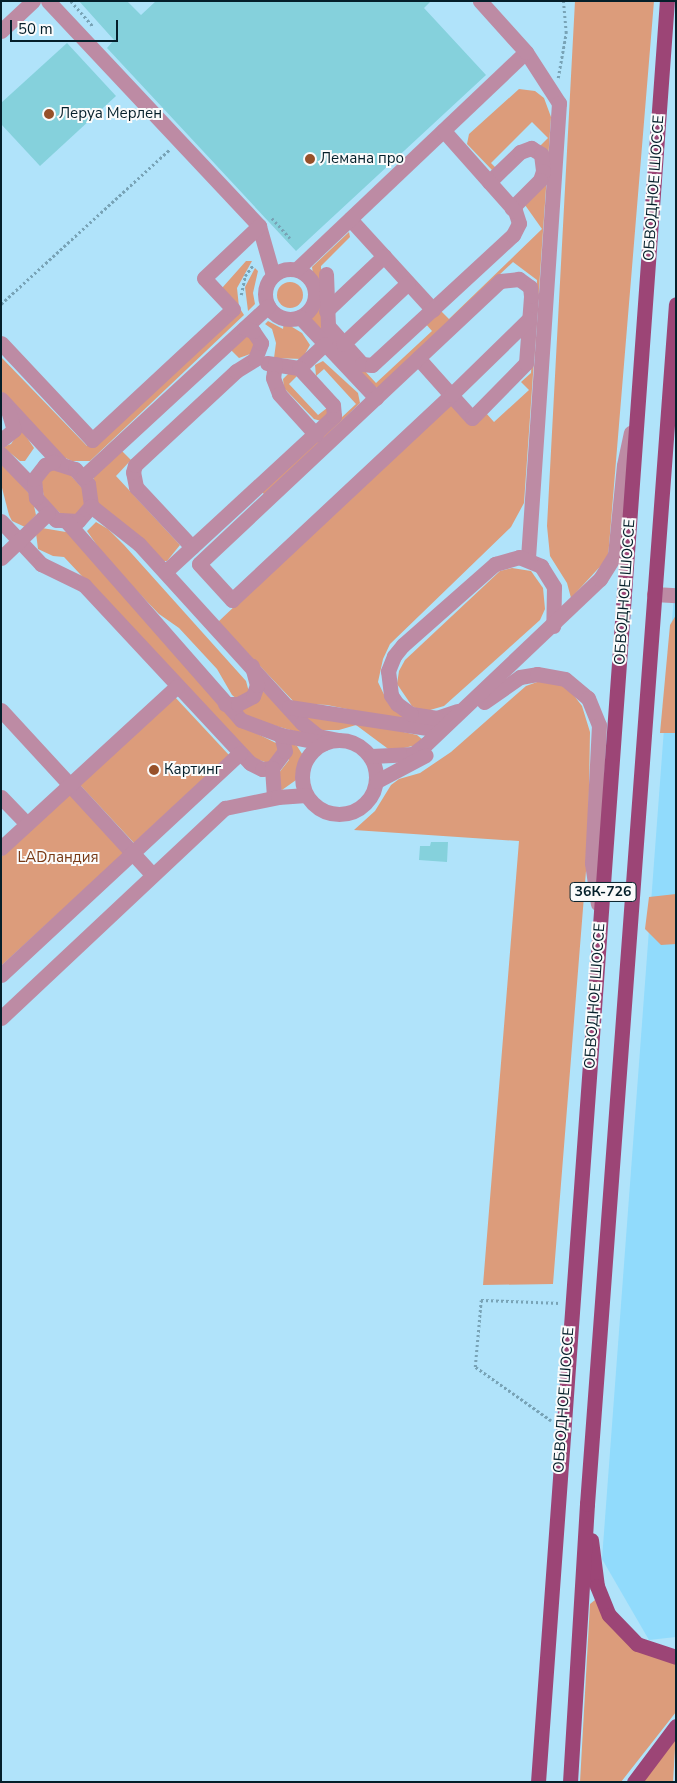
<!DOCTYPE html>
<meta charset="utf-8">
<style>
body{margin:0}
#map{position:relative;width:677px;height:1783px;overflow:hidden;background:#b0e3fa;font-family:"Nunito Sans",sans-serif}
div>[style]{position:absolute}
.built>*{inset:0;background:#91dbfc}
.green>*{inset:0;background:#dc9c7b}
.round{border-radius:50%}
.building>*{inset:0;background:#85d1dc}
.path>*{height:2.5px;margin-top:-1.25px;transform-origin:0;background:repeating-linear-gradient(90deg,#78a3b6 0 2.5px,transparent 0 5px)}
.minor>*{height:15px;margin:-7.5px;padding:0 7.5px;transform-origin:7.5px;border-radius:7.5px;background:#bd8ba4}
.minor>.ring{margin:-7.5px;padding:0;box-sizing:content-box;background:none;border:15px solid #bd8ba4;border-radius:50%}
.major>*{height:15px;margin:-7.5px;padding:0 7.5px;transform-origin:7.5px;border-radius:7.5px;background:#9c4576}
.dots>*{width:14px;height:14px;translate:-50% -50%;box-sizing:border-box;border:2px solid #fbfbfb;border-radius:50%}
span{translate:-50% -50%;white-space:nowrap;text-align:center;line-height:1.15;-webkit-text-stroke:4px #fbfbfb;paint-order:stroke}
.shield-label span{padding:1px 4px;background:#fbfbfb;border:1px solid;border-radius:4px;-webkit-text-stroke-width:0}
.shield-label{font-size:14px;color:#041f2a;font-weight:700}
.poi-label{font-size:15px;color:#041f2a}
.left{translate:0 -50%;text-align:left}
.street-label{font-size:15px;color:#041f2a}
.park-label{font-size:15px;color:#783a16}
.frame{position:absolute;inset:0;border:2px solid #041f2a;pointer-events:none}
.scale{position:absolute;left:10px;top:20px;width:108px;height:22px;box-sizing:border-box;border:2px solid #041f2a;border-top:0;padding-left:6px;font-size:15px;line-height:18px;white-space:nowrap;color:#041f2a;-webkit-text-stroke:4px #fbfbfb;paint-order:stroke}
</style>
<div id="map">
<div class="built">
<i style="clip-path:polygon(676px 568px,676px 1637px,649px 1640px,602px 1559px)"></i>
</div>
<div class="green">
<i style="clip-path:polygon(575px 1px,654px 1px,608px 558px,571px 598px,567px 583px,550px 556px,547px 526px)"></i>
<i style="clip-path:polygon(519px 89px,535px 91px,544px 98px,551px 117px,524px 503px,511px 527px,390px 644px,383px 659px,378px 682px,388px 703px,432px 726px,327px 705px,295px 703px,218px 622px,451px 402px,486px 413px,494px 422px,529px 390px,521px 382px,531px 373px,537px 280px,513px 262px,380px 387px,375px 388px,308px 319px,317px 300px,312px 267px,349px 232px,350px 237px,321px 266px,322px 325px,376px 383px,432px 331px,425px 323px,440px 310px,449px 319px,542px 229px,525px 205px,546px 179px,540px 146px,548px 138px,532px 122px,491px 163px,496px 168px,492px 170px,467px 144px,469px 134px)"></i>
<i style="clip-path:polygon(246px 261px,252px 261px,237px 288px,239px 307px,244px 315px,90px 461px,72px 461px,61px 456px,1px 391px,1px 357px,87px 446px,235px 309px,222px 288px)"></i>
<i style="clip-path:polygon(255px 268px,258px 271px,253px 293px,255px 304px,248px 311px,245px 287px)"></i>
<i class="round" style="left:277px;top:282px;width:26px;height:26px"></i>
<i style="clip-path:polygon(268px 321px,283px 329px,284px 322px,302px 333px,310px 345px,302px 359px,274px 358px,276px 343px,272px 329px,265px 324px)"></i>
<i style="clip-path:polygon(249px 335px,257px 343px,253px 353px,239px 358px,229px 348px,121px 450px,131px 460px,116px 476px,180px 545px,167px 561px,160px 561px,140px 540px,101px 512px,96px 500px,93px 473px,241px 336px)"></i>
<i style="clip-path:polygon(323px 361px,358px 393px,360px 403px,265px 495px,262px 492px,356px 404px,324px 369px,316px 376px,315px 365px)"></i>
<i style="clip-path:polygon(290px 372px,297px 376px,289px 384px,318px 415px,327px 408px,331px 412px,321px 421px,314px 419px,284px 388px,283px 379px)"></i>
<i style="clip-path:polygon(21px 429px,34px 448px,25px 461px,20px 461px,3px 447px,11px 444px)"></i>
<i style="clip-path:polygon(1px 461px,32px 497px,36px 515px,25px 527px,12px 521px,9px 515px,1px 484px)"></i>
<i style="clip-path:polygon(52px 469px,67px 471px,83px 489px,86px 498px,81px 513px,64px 517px,44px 498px,41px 479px)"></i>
<i style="clip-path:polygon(96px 522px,108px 529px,124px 545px,246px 681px,249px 692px,237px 699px,232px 695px,217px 669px,179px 628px,159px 614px,108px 561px,87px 531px)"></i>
<i style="clip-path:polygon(42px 528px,72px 533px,239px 725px,278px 744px,280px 750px,271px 764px,253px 758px,64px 557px,53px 556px,38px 549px,36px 533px)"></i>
<i style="clip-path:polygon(512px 568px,531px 571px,543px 588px,545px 609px,540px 620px,444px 706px,423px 712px,412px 706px,397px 684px,399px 671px,405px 660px,500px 571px)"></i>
<i style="clip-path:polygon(676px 615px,676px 733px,660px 733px,670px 625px)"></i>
<i style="clip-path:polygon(540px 681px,563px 685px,572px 693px,582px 706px,590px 732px,588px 846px,553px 1284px,483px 1285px,519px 841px,354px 830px,375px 811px,391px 785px,399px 779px,420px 773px,451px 752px,526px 686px)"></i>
<i style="clip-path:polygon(262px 690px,305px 734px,250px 719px,241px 710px,256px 702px)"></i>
<i style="clip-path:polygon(174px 696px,229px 755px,134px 843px,80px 785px)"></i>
<i style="clip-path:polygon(309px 711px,417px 735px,423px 740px,421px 744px,391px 751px,356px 725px,339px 730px,320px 730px,305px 718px)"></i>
<i style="clip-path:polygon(289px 742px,297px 746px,304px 757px,296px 780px,282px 790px,278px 787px,278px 774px,289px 760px)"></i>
<i style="clip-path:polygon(70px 793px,125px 852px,1px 966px,1px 857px)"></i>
<i style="clip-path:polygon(676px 894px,676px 944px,661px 945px,645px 929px,649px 897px)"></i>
<i style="clip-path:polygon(595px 1600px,609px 1623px,676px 1661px,676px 1712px,621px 1782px,580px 1782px,590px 1604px)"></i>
<i style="clip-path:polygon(676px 1733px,673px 1782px,639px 1782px)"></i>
</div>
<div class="building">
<i style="clip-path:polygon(79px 1px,127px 1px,141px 15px,156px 1px,431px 1px,424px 8px,486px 75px,296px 251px,107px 48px,114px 40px)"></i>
<i style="clip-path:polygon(67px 43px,116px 96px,40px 166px,1px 124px,1px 103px)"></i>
<i style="clip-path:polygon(431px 842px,448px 842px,447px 862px,419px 860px,420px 846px,430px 846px)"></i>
</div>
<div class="path">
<i style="left:71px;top:1px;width:33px;rotate:49deg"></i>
<i style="left:558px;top:78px;width:46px;rotate:-79.9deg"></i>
<i style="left:566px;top:33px;width:32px;rotate:-95deg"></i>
<i style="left:272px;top:218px;width:27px;rotate:48deg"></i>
<i style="left:241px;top:295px;width:19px;rotate:-78deg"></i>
<i style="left:245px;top:276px;width:14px;rotate:-54deg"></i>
<i style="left:1px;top:304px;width:228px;rotate:-42.5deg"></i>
<i style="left:551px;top:1421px;width:93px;rotate:-144.6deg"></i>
<i style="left:475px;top:1367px;width:67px;rotate:-84.9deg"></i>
<i style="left:481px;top:1300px;width:79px;rotate:2.2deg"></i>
</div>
<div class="minor">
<i style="left:48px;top:1px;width:308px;rotate:46.8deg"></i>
<i style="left:259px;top:226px;width:51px;rotate:74.1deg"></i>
<i style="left:1px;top:31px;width:44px;rotate:-43.2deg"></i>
<i style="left:526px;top:52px;width:61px;rotate:57.1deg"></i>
<i style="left:559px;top:103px;width:457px;rotate:93.9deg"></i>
<i style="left:489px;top:182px;width:43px;rotate:-44.1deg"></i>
<i style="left:520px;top:152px;width:12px;rotate:-20deg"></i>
<i style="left:531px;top:148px;width:12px;rotate:31deg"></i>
<i style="left:541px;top:154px;width:17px;rotate:83deg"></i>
<i style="left:543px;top:171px;width:9px;rotate:108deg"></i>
<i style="left:540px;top:180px;width:40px;rotate:135deg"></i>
<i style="left:350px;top:219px;width:123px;rotate:47.6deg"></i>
<i class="ring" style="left:265px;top:269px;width:35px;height:35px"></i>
<i style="left:297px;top:269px;width:315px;rotate:-43.5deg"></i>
<i style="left:526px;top:52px;width:69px;rotate:-132deg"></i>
<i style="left:326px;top:274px;width:52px;rotate:87.8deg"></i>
<i style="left:328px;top:326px;width:51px;rotate:48.2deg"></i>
<i style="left:362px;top:364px;width:10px;rotate:6deg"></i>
<i style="left:372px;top:365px;width:192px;rotate:-42.7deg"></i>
<i style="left:513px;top:235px;width:13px;rotate:-63deg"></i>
<i style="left:519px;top:223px;width:13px;rotate:-108deg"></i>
<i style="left:515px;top:211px;width:108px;rotate:-131.6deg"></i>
<i style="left:326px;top:311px;width:80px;rotate:-43.5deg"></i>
<i style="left:300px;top:317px;width:111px;rotate:46.8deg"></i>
<i style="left:1px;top:343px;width:133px;rotate:46.8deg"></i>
<i style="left:92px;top:440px;width:192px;rotate:-42.9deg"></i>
<i style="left:233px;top:309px;width:42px;rotate:-133.1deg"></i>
<i style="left:204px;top:278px;width:76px;rotate:-43.4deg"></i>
<i style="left:343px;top:344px;width:89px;rotate:-43.2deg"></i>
<i style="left:418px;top:358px;width:50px;rotate:48.3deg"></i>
<i style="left:451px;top:395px;width:31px;rotate:48deg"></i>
<i style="left:472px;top:418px;width:77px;rotate:-45.5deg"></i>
<i style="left:526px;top:363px;width:67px;rotate:-85.7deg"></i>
<i style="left:531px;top:296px;width:9px;rotate:-96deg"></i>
<i style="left:530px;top:287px;width:14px;rotate:-144deg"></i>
<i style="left:519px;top:279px;width:19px;rotate:174deg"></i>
<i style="left:500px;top:281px;width:413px;rotate:136.8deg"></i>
<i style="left:199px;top:564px;width:49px;rotate:47.5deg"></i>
<i style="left:232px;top:600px;width:300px;rotate:-43.1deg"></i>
<i style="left:451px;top:395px;width:109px;rotate:-44.3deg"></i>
<i style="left:267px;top:363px;width:32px;rotate:9deg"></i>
<i style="left:299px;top:368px;width:35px;rotate:-43deg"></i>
<i style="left:275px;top:364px;width:14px;rotate:98deg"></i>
<i style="left:273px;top:378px;width:17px;rotate:69deg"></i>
<i style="left:279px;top:394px;width:55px;rotate:47.9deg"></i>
<i style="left:1px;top:399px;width:87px;rotate:47.3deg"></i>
<i style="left:1px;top:440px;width:16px;rotate:-38deg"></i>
<i style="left:14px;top:430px;width:21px;rotate:-107deg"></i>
<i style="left:1px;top:454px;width:46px;rotate:45.9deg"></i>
<i style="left:53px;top:462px;width:23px;rotate:18deg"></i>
<i style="left:75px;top:469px;width:20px;rotate:49deg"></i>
<i style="left:88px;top:484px;width:22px;rotate:82deg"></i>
<i style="left:91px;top:506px;width:20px;rotate:131deg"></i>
<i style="left:78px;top:521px;width:22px;rotate:-177deg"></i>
<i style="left:56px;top:520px;width:30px;rotate:-132deg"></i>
<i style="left:36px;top:498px;width:19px;rotate:-96deg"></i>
<i style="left:34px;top:479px;width:18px;rotate:-52deg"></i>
<i style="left:45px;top:465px;width:9px;rotate:-21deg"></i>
<i style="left:83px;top:477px;width:252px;rotate:-42.7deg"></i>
<i style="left:91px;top:506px;width:61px;rotate:38.4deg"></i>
<i style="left:139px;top:544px;width:242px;rotate:47.7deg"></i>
<i style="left:302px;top:723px;width:21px;rotate:39deg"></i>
<i style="left:318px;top:736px;width:21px;rotate:11deg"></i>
<i style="left:1px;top:521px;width:59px;rotate:47.1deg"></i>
<i style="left:41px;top:564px;width:48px;rotate:26deg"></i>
<i style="left:84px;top:585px;width:243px;rotate:47deg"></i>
<i style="left:250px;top:763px;width:13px;rotate:27deg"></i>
<i style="left:262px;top:769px;width:10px;rotate:-6deg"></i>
<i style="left:272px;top:768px;width:21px;rotate:-53deg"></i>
<i style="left:285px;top:751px;width:16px;rotate:-104deg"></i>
<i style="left:67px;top:522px;width:264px;rotate:48.7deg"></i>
<i style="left:241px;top:720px;width:43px;rotate:20.6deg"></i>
<i style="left:281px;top:735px;width:44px;rotate:10.5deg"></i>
<i style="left:192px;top:547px;width:82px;rotate:-133deg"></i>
<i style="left:136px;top:487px;width:15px;rotate:-101deg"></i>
<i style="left:133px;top:472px;width:7px;rotate:-74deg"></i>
<i style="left:135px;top:465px;width:138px;rotate:-42.9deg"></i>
<i style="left:236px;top:371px;width:22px;rotate:-32deg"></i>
<i style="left:255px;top:359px;width:17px;rotate:-69deg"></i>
<i style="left:261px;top:343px;width:14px;rotate:-124deg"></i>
<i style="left:253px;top:331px;width:9px;rotate:-162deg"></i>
<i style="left:1px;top:558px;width:65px;rotate:-43.8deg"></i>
<i style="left:165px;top:572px;width:230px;rotate:-42.7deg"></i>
<i style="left:334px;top:416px;width:11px;rotate:-95deg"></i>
<i style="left:333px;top:405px;width:50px;rotate:-132.6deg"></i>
<i style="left:654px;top:594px;width:22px;rotate:3deg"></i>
<i style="left:484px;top:702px;width:44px;rotate:-34.8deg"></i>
<i style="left:520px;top:677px;width:17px;rotate:-10deg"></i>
<i style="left:537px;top:674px;width:28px;rotate:10deg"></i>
<i style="left:565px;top:679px;width:30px;rotate:40deg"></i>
<i style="left:588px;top:698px;width:29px;rotate:68deg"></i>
<i style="left:599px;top:725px;width:138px;rotate:92.9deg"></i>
<i style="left:592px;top:863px;width:41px;rotate:81.7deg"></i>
<i style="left:225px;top:704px;width:13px"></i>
<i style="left:238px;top:704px;width:17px;rotate:-28deg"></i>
<i style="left:253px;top:696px;width:12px;rotate:-70deg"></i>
<i style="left:257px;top:685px;width:20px;rotate:-105deg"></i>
<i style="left:289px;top:707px;width:145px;rotate:8.7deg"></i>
<i style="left:1px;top:710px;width:223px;rotate:47.4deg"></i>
<i style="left:457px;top:711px;width:21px;rotate:161deg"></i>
<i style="left:437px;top:718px;width:26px;rotate:-171deg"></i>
<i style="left:411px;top:714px;width:17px;rotate:-144deg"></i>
<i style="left:397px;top:704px;width:11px;rotate:-124deg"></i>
<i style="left:391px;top:695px;width:24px;rotate:-97deg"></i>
<i style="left:388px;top:671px;width:16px;rotate:-68deg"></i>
<i style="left:394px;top:656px;width:14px;rotate:-51deg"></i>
<i style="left:403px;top:645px;width:123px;rotate:-41.4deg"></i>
<i style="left:495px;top:564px;width:25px;rotate:-16deg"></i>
<i style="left:519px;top:557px;width:24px;rotate:22deg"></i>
<i style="left:541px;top:566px;width:25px;rotate:58deg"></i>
<i style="left:554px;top:587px;width:39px;rotate:91deg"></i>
<i class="ring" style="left:302px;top:740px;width:59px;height:59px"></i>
<i style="left:371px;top:756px;width:42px;rotate:-2.7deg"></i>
<i style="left:413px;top:754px;width:16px;rotate:-38deg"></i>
<i style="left:426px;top:744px;width:240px;rotate:-43.5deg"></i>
<i style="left:600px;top:579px;width:28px;rotate:-58deg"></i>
<i style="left:615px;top:555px;width:90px;rotate:-84.3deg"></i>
<i style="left:624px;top:465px;width:33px;rotate:-78deg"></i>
<i style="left:272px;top:768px;width:29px;rotate:86deg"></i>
<i style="left:377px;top:781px;width:55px;rotate:-28deg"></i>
<i style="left:1px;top:797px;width:37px;rotate:46deg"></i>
<i style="left:1px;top:848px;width:239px;rotate:-42.6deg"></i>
<i style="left:1px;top:975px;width:326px;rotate:-42.9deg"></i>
<i style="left:1px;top:1018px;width:307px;rotate:-43.2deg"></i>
<i style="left:225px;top:808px;width:54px;rotate:-11.7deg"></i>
<i style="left:278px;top:797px;width:28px;rotate:-4deg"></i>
</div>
<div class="major">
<i style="left:591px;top:1540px;width:46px;rotate:82.6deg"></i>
<i style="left:597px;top:1586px;width:31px;rotate:68deg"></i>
<i style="left:609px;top:1615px;width:40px;rotate:46deg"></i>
<i style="left:637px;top:1644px;width:41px;rotate:18.4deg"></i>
<i style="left:538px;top:1782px;width:1786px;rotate:-85.86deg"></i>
<i style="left:570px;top:1782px;width:279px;rotate:-86.5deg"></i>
<i style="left:587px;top:1504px;width:1203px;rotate:-85.76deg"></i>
<i style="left:634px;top:1782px;width:70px;rotate:-53.1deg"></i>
</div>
<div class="dots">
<i style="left:49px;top:114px;background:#97512a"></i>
<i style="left:310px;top:159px;background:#97512a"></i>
<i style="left:154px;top:770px;background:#97512a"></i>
</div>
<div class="shield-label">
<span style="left:603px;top:892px">36К-726</span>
</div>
<div class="poi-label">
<span class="left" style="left:59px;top:114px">Леруа Мерлен</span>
<span class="left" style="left:320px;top:159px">Лемана про</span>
<span class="left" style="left:164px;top:770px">Картинг</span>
</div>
<div class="street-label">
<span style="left:654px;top:188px;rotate:-86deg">ОБВОДНОЕ ШОССЕ</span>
<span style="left:625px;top:592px;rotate:-86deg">ОБВОДНОЕ ШОССЕ</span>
<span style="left:595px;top:996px;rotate:-86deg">ОБВОДНОЕ ШОССЕ</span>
<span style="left:564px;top:1400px;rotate:-86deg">ОБВОДНОЕ ШОССЕ</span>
</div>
<div class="park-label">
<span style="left:58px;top:858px">LADландия</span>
</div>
<div class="frame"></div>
<div class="scale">50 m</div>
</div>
